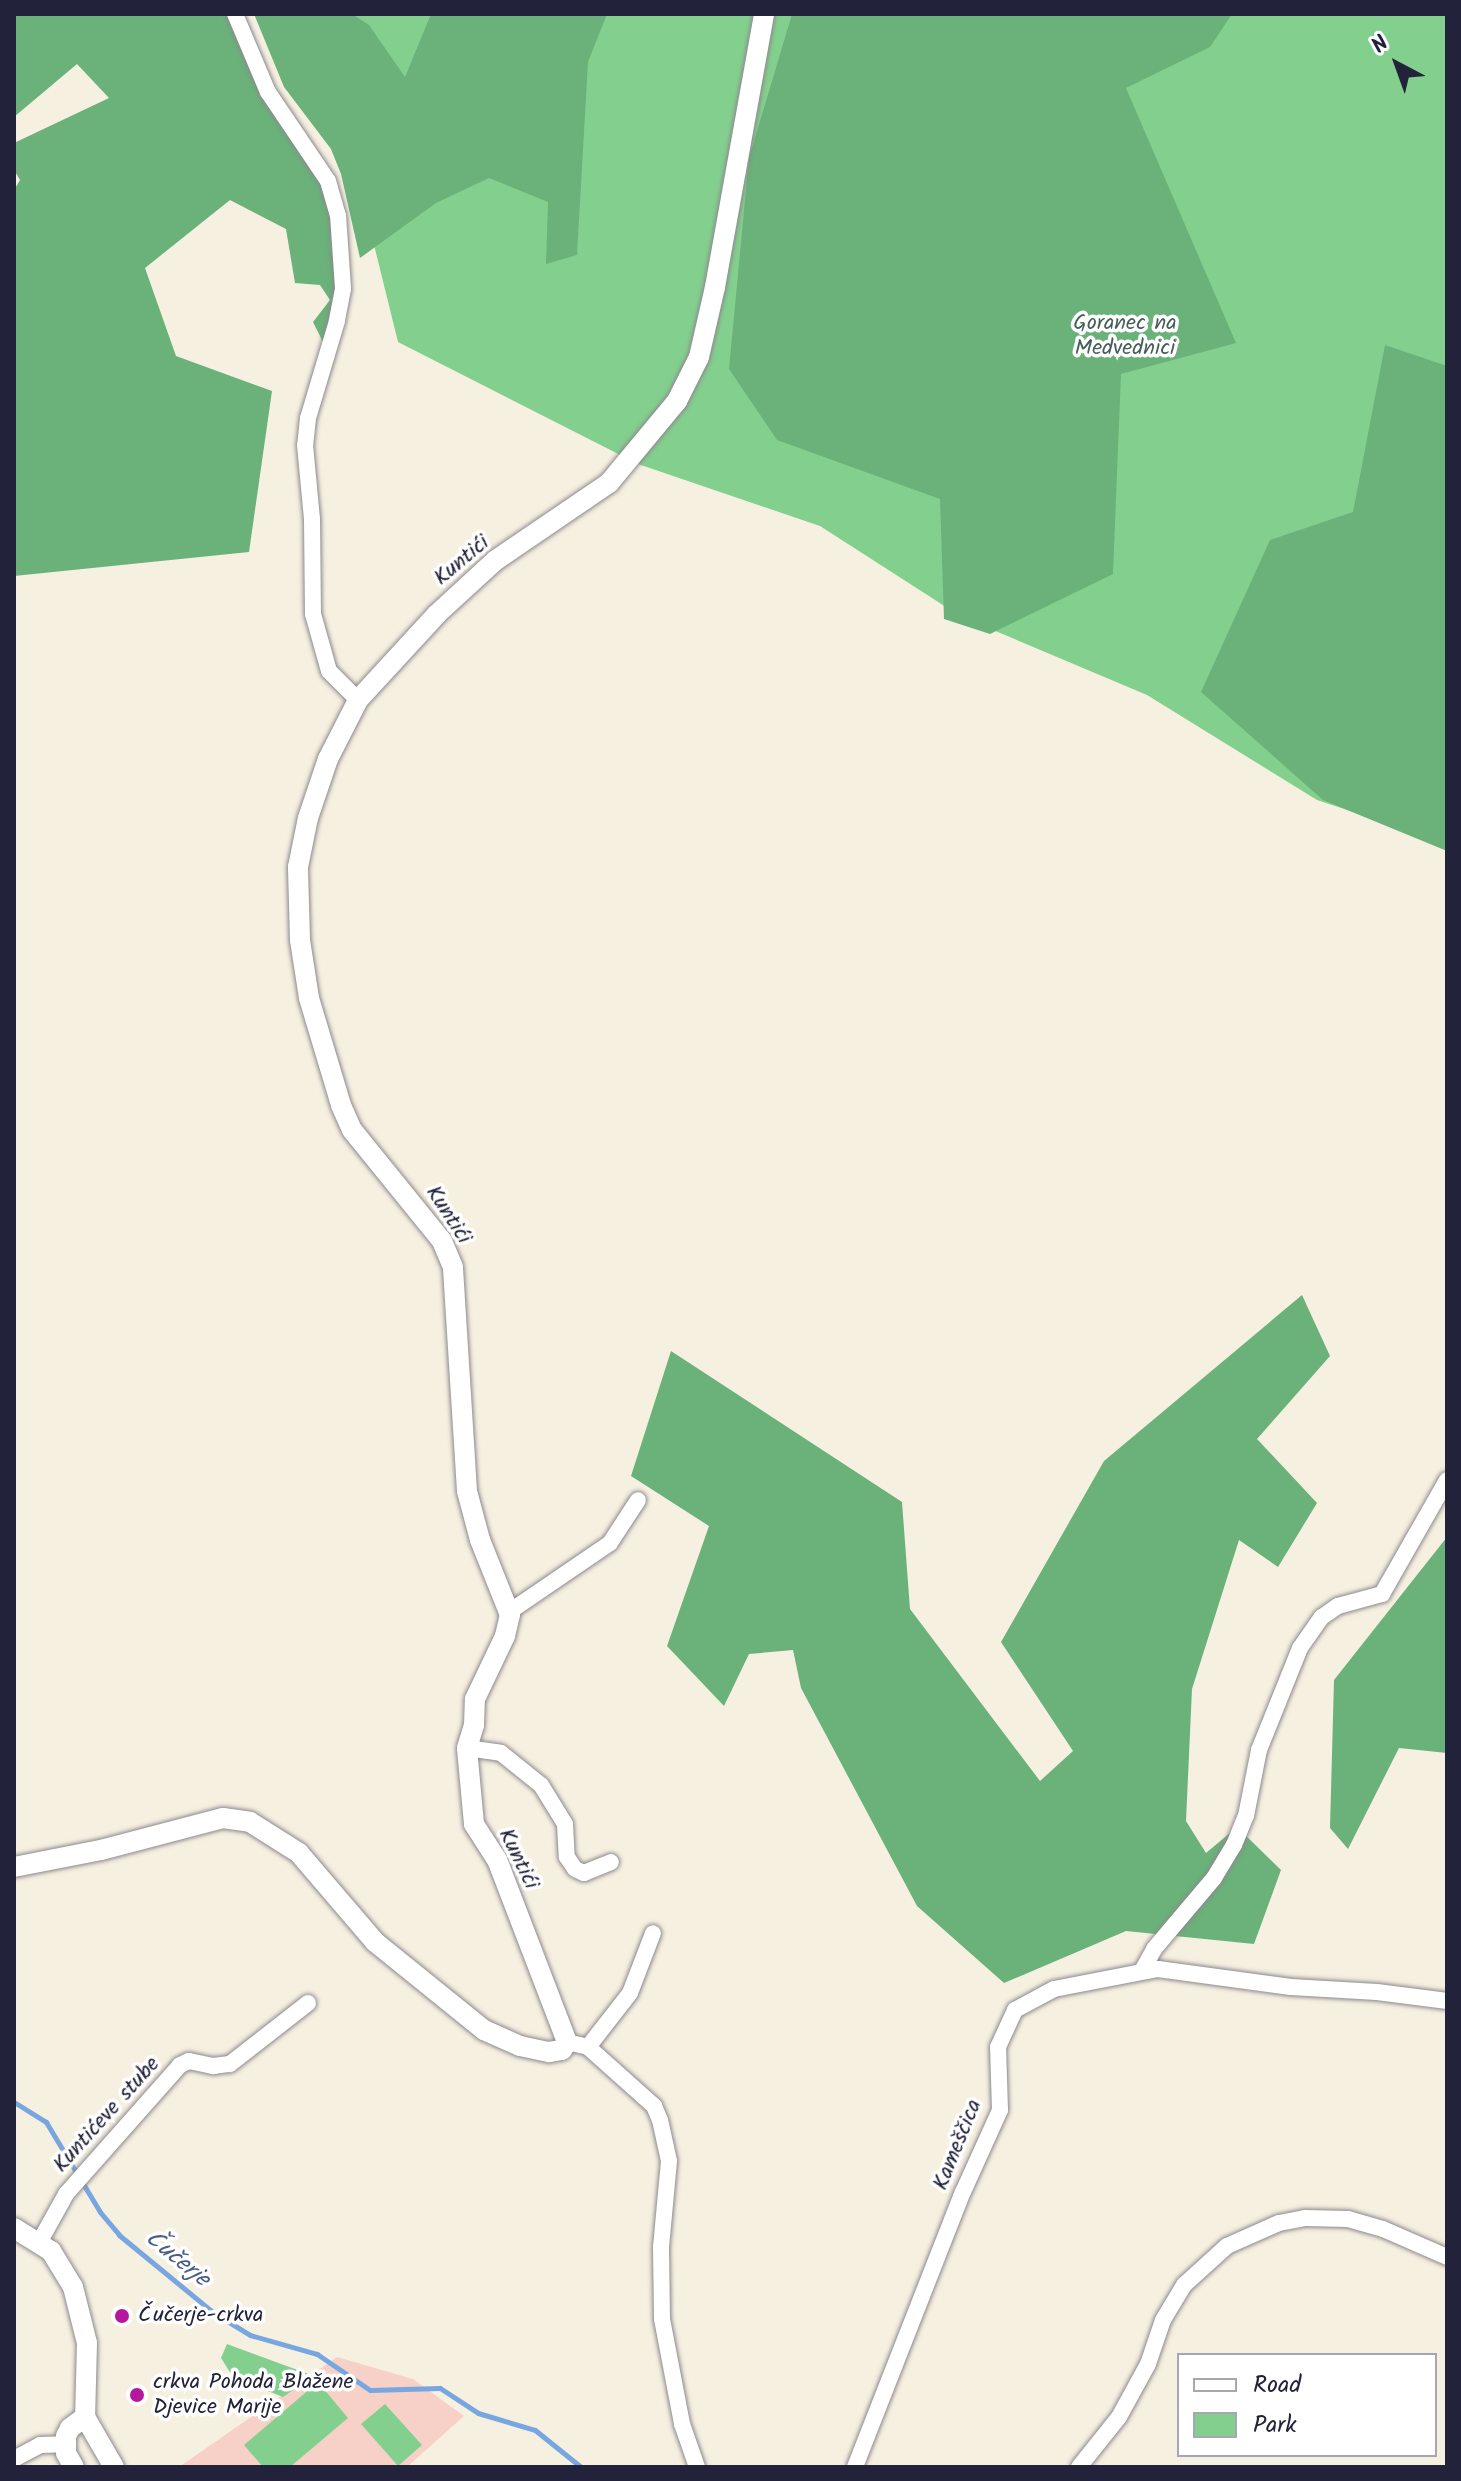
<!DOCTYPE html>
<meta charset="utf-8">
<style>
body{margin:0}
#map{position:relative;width:1461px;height:2481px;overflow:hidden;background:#f6f0e0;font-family:Kalam,sans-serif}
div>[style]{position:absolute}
.built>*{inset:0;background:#f7d1c8}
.green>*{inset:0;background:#83d08e}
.forest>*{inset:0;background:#6ab279}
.stream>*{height:5px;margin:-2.5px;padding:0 2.5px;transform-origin:2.5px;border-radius:2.5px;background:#77a6e1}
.roads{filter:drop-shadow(0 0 2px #8c898e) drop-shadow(0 0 2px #8c898e)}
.minor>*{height:16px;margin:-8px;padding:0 8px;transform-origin:8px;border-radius:8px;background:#fff}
.tertiary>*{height:20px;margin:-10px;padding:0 10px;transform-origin:10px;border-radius:10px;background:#fff}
.dots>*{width:22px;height:22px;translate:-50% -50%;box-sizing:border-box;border:4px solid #fff;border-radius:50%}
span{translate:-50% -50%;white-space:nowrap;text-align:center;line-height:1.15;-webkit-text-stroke:7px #fff;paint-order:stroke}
.park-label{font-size:22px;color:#445f58}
.street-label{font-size:22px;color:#22223b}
.poi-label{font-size:22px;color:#22223b}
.left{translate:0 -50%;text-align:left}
.water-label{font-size:24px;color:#485d86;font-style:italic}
.frame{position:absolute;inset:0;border:16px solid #22223b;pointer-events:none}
.legend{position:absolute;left:1177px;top:2353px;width:260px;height:104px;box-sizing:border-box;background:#fff;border:2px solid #a7a7b1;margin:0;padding:10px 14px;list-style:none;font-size:24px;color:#22223b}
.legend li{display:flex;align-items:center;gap:16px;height:40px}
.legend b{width:40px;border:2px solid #a7a7b1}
.north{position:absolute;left:1357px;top:24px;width:80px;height:80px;-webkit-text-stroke:6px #fff;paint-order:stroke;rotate:319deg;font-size:22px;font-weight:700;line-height:32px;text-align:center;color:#22223b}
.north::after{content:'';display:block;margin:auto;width:28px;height:36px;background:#22223b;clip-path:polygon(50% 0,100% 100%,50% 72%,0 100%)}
</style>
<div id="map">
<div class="built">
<i style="clip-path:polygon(337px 2357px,413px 2379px,464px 2416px,407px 2467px,179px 2467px)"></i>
</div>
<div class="green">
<i style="clip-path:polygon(317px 14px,1447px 14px,1447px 843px,1317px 800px,1147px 695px,960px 616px,820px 526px,638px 464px,398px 342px)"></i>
<i style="clip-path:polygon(227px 2344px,314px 2376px,283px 2397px,233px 2377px,221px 2358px)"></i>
<i style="clip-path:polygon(318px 2382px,348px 2418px,290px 2467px,263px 2467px,244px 2445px)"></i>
<i style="clip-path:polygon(385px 2404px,422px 2445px,398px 2466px,361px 2424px)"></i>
</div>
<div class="forest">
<i style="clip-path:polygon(14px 14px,233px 14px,325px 180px,340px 249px,341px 302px,325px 346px,313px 322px,330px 300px,320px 285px,295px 283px,286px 229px,230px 200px,145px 268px,176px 356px,272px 391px,249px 552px,14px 576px,14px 190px,20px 180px,14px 170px,14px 143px,109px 98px,77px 64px,14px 117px)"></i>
<i style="clip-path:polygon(254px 14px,352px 14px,369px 25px,405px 77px,431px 14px,607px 14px,588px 62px,577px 255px,546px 264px,548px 202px,489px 178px,436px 203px,360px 258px,341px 174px,331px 149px,284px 87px)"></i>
<i style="clip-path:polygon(792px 14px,1232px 14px,1210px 47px,1126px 88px,1236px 343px,1121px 374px,1113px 574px,990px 634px,944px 619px,940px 499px,777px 440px,729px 369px,749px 158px)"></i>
<i style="clip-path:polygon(1385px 345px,1447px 366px,1447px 851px,1323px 800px,1201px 692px,1270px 540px,1353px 512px)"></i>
<i style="clip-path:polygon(1302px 1295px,1330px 1356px,1257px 1439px,1317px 1503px,1278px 1567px,1239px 1540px,1192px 1689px,1186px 1821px,1206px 1853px,1237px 1827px,1281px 1870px,1254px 1944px,1126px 1931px,1004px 1983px,917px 1906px,801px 1688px,793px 1650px,749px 1654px,724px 1706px,667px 1646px,709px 1526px,631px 1476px,671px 1351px,902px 1502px,910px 1609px,1040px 1781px,1073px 1751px,1001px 1642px,1104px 1461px)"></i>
<i style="clip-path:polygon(1447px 1537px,1447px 1753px,1399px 1748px,1348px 1849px,1330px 1828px,1334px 1680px)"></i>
</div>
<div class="stream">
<i style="left:14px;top:2102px;width:38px;rotate:32deg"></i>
<i style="left:46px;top:2122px;width:105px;rotate:59deg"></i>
<i style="left:100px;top:2212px;width:30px;rotate:50deg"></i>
<i style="left:119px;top:2235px;width:123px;rotate:39.4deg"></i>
<i style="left:214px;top:2313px;width:42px;rotate:31.4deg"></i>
<i style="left:250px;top:2335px;width:70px;rotate:15.8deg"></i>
<i style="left:317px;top:2354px;width:64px;rotate:34.2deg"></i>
<i style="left:370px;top:2390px;width:70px;rotate:-1.6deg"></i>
<i style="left:440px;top:2388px;width:45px;rotate:33.3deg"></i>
<i style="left:478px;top:2413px;width:59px;rotate:16.6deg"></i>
<i style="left:535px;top:2430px;width:59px;rotate:38.8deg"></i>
</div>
<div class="roads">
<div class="minor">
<i style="left:235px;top:14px;width:85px;rotate:67.1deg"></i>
<i style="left:268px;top:92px;width:107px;rotate:56deg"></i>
<i style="left:328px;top:181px;width:35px;rotate:74deg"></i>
<i style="left:338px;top:215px;width:74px;rotate:86.1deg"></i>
<i style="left:343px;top:289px;width:33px;rotate:101deg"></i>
<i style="left:337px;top:321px;width:101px;rotate:106.6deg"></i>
<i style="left:308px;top:418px;width:27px;rotate:96deg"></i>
<i style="left:305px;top:445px;width:74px;rotate:84.6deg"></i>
<i style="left:312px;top:519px;width:95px;rotate:89.4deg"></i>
<i style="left:313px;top:614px;width:59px;rotate:74.3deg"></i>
<i style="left:329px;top:671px;width:41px;rotate:45deg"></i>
<i style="left:509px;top:1612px;width:122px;rotate:-34.3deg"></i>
<i style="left:610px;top:1543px;width:51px;rotate:-56.9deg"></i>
<i style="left:467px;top:1748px;width:34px;rotate:8deg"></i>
<i style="left:501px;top:1753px;width:51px;rotate:38.7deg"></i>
<i style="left:541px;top:1785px;width:46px;rotate:58.4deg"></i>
<i style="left:565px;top:1824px;width:33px;rotate:87deg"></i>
<i style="left:567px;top:1857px;width:14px;rotate:56deg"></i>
<i style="left:575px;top:1869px;width:10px;rotate:24deg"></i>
<i style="left:584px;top:1873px;width:29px;rotate:-22deg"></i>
<i style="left:1142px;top:1971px;width:25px;rotate:-61deg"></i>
<i style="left:1154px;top:1949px;width:93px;rotate:-49.8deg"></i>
<i style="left:1214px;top:1878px;width:39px;rotate:-59deg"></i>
<i style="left:1234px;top:1845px;width:31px;rotate:-68deg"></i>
<i style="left:1246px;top:1816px;width:67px;rotate:-78.9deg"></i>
<i style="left:1259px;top:1750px;width:110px;rotate:-68.1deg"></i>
<i style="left:1300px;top:1648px;width:38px;rotate:-55deg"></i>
<i style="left:1322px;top:1617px;width:19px;rotate:-35deg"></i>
<i style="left:1338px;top:1606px;width:46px;rotate:-15.3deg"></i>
<i style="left:1382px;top:1594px;width:131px;rotate:-60.3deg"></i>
<i style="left:567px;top:2042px;width:22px;rotate:13deg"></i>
<i style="left:588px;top:2047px;width:89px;rotate:41.8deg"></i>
<i style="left:654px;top:2106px;width:15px;rotate:67deg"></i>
<i style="left:660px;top:2120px;width:42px;rotate:77.6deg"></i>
<i style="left:669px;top:2161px;width:86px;rotate:95.3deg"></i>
<i style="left:661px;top:2247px;width:72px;rotate:89.2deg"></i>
<i style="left:662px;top:2319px;width:107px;rotate:79.2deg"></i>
<i style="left:682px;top:2424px;width:46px;rotate:70.8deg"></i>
<i style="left:588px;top:2047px;width:68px;rotate:-52.1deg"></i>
<i style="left:630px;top:1993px;width:64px;rotate:-69deg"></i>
<i style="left:40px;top:2241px;width:54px;rotate:-61deg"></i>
<i style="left:66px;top:2194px;width:172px;rotate:-48.5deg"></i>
<i style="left:180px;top:2065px;width:10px;rotate:-24deg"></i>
<i style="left:189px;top:2061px;width:25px;rotate:12deg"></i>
<i style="left:213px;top:2066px;width:17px;rotate:-7deg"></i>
<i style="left:230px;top:2064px;width:99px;rotate:-38deg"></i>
<i style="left:14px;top:2459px;width:30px;rotate:-28deg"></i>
<i style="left:40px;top:2445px;width:24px;rotate:-2deg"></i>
<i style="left:855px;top:2467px;width:295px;rotate:-68.6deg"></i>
<i style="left:963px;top:2192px;width:90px;rotate:-65.7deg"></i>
<i style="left:1000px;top:2110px;width:63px;rotate:-91.8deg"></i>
<i style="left:998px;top:2047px;width:41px;rotate:-65.3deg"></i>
<i style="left:1015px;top:2010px;width:44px;rotate:-28.3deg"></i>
<i style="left:1054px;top:1989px;width:106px;rotate:-10.9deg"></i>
<i style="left:1158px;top:1969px;width:134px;rotate:7.7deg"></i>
<i style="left:1291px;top:1987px;width:86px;rotate:3.3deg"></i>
<i style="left:1377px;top:1992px;width:71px;rotate:7.3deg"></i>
<i style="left:1079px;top:2467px;width:64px;rotate:-51.3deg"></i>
<i style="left:1119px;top:2417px;width:60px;rotate:-61.3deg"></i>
<i style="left:1148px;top:2364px;width:46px;rotate:-71.2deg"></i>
<i style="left:1163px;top:2320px;width:41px;rotate:-59deg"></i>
<i style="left:1184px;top:2285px;width:58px;rotate:-42.2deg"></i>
<i style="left:1227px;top:2246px;width:57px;rotate:-23.9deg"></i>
<i style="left:1279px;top:2223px;width:26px;rotate:-11deg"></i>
<i style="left:1305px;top:2218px;width:43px;rotate:1.3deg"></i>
<i style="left:1348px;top:2219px;width:36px;rotate:16deg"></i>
<i style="left:1383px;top:2229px;width:70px;rotate:23.6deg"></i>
</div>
<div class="tertiary">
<i style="left:14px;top:1867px;width:89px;rotate:-11.1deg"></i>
<i style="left:101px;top:1850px;width:126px;rotate:-14.7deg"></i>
<i style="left:223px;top:1818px;width:27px;rotate:8deg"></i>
<i style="left:250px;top:1822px;width:58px;rotate:32.3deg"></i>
<i style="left:299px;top:1853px;width:117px;rotate:49.5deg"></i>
<i style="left:375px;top:1942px;width:140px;rotate:38.9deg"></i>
<i style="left:484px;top:2030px;width:39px;rotate:24deg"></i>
<i style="left:520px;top:2046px;width:30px;rotate:12deg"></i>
<i style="left:549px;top:2052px;width:13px;rotate:-9deg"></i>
<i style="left:562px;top:2050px;width:9px;rotate:-58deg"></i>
<i style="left:567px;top:2042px;width:195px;rotate:-111deg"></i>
<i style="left:497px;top:1860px;width:43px;rotate:-122.6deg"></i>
<i style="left:474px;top:1824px;width:76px;rotate:-95.3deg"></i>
<i style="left:467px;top:1748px;width:24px;rotate:-73deg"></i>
<i style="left:474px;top:1725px;width:26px;rotate:-88deg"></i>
<i style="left:475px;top:1699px;width:70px;rotate:-64.5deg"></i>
<i style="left:505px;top:1636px;width:22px;rotate:-77deg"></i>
<i style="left:510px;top:1615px;width:81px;rotate:-111.8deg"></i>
<i style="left:480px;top:1540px;width:51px;rotate:-104.9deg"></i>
<i style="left:467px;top:1491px;width:224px;rotate:-93.6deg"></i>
<i style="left:453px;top:1267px;width:28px;rotate:-113deg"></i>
<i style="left:442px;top:1241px;width:143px;rotate:-129deg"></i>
<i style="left:352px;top:1130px;width:27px;rotate:-114deg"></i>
<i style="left:341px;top:1105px;width:112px;rotate:-106.7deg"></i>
<i style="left:309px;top:998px;width:59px;rotate:-98.8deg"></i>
<i style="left:300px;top:940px;width:73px;rotate:-91.6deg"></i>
<i style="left:298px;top:867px;width:50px;rotate:-78.5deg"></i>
<i style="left:308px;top:818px;width:62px;rotate:-71.3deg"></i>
<i style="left:328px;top:759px;width:66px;rotate:-63deg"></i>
<i style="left:358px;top:700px;width:117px;rotate:-47.4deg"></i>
<i style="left:437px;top:614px;width:80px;rotate:-42.5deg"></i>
<i style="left:496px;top:560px;width:137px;rotate:-34.3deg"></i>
<i style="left:609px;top:483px;width:107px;rotate:-50.3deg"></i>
<i style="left:677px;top:401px;width:49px;rotate:-63.4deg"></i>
<i style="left:699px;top:357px;width:72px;rotate:-77.1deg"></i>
<i style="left:715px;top:287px;width:277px;rotate:-79.8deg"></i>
<i style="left:14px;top:2228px;width:44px;rotate:31.9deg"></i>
<i style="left:51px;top:2251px;width:42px;rotate:58.6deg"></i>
<i style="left:73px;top:2287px;width:58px;rotate:76deg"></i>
<i style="left:87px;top:2343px;width:74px;rotate:91.5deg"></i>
<i style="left:85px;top:2417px;width:58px;rotate:59.9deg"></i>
<i style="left:74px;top:2467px;width:16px;rotate:-120deg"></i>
<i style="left:66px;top:2453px;width:17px;rotate:-90deg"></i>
<i style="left:66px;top:2436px;width:9px;rotate:-63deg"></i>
<i style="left:70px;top:2428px;width:19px;rotate:-36deg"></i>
</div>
</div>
<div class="dots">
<i style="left:122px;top:2316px;background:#b5179e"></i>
<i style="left:137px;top:2395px;background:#b5179e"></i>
</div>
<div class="park-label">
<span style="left:1125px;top:336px">Goranec na<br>Medvednici</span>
</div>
<div class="street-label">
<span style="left:462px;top:561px;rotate:-40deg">Kuntići</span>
<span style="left:448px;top:1215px;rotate:57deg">Kuntići</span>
<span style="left:518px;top:1859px;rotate:64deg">Kuntići</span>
<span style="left:107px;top:2115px;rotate:-48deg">Kuntićeve stube</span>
<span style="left:958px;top:2145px;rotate:-68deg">Kameščica</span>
</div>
<div class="poi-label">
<span class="left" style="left:138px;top:2316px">Čučerje-crkva</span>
<span class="left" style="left:153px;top:2395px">crkva Pohoda Blažene<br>Djevice Marije</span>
</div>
<div class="water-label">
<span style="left:177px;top:2259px;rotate:39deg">Čučerje</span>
</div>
<div class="frame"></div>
<ul class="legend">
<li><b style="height:10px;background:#fff"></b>Road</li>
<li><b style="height:22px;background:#83d08e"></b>Park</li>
</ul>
<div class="north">N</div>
</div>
